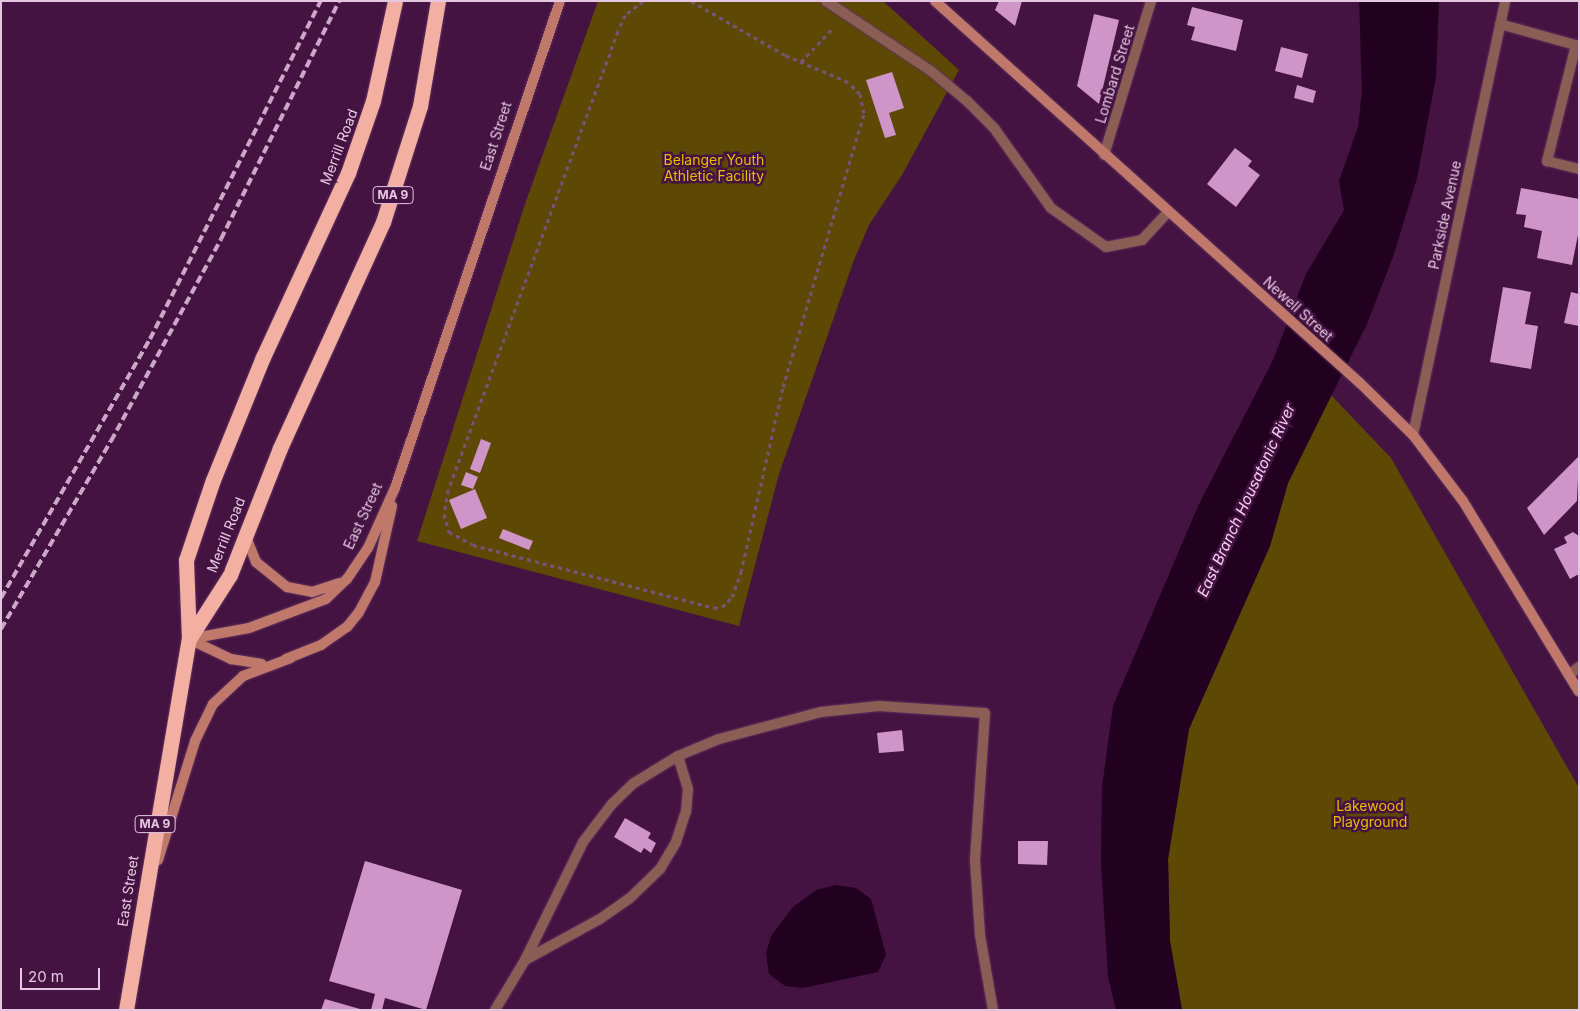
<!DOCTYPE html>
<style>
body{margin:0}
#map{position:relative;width:1580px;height:1011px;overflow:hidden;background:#441341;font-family:Inter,sans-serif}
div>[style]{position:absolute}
.green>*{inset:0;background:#5d4903}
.water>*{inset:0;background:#220020}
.building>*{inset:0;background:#cf94c8}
.path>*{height:3px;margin-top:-1.5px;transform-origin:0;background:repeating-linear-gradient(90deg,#7c5179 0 4px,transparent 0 8px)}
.roads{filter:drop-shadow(0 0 1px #61335e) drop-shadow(0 0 1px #61335e)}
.lane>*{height:10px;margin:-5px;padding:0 5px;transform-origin:5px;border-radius:5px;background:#8a5d55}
.street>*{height:10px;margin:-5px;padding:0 5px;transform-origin:5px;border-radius:5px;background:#8a5d55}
.secondary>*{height:10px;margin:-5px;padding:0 5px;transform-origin:5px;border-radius:5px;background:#c0786b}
.highway>*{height:15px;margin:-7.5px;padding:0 7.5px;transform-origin:7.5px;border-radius:7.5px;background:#f2afa2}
.rail>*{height:4px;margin-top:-2px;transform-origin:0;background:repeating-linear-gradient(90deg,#cba8c7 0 8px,transparent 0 12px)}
span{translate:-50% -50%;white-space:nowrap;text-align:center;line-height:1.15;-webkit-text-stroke:5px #441341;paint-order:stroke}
.shield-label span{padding:1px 4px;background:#441341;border:1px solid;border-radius:4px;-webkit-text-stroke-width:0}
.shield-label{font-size:12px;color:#e6c7e2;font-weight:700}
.street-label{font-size:14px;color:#e6c7e2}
.park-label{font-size:14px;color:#ecbd02}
.water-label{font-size:15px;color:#f9cff3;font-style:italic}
.frame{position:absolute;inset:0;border:2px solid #e6c7e2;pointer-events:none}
.scale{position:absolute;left:20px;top:968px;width:80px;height:22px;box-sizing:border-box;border:2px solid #e6c7e2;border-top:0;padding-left:6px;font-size:15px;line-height:18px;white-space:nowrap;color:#e6c7e2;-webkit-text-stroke:4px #441341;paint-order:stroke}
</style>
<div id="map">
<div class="green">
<i style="clip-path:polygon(598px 1px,883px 1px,959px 70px,902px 175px,869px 225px,854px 260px,779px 474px,739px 626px,417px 541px,525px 204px)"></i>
<i style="clip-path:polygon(1331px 395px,1391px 458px,1579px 788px,1579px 1010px,1182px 1010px,1170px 941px,1168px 859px,1189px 729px,1270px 546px,1288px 483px)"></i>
</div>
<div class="water">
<i style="clip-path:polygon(1359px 1px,1439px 1px,1436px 77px,1417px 178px,1393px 257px,1367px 324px,1288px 483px,1270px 546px,1189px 729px,1168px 859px,1170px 941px,1182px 1010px,1116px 1010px,1108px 977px,1101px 863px,1102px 787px,1113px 706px,1198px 506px,1273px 360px,1306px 274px,1344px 210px,1339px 181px,1358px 127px,1362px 91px)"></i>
<i style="clip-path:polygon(836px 885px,856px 888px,871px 899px,886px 955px,878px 972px,803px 988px,785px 986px,769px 974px,766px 953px,771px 936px,793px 907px,816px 890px)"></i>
</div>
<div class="building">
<i style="clip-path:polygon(999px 1px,1022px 1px,1015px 26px,995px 10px)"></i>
<i style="clip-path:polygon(1192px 7px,1243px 20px,1236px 51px,1191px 40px,1195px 27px,1187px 25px)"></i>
<i style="clip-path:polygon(1094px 14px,1119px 20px,1099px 104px,1077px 86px)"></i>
<i style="clip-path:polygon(1281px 47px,1308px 54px,1302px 78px,1275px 71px)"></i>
<i style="clip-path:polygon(892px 72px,904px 108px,889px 113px,896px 135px,885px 138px,866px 80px)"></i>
<i style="clip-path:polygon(1297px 85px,1316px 91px,1313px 103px,1294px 98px)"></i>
<i style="clip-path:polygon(1235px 148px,1252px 161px,1248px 166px,1260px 175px,1236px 207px,1207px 184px)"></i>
<i style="clip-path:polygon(1521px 188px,1579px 199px,1579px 230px,1572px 265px,1537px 258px,1542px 231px,1524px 227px,1526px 215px,1516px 214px)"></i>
<i style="clip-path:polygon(1503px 287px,1531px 292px,1525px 324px,1538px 326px,1531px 369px,1490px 362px)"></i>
<i style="clip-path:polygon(1571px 292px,1579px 294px,1579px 326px,1564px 323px)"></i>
<i style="clip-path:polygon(481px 439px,491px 443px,480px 473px,470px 469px)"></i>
<i style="clip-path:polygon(1579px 456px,1577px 501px,1544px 535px,1527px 508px)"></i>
<i style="clip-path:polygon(466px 472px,478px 477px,473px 489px,461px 485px)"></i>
<i style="clip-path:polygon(475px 489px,487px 518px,461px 529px,449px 500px)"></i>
<i style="clip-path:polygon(503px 529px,533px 541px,529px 550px,499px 538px)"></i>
<i style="clip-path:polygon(1573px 532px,1579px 536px,1579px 574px,1570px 579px,1554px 549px,1567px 543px,1564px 537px)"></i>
<i style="clip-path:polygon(902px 730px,904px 751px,879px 753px,877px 733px)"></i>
<i style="clip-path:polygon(625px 818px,651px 833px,648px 838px,656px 843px,651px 853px,644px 848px,641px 853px,614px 837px)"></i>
<i style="clip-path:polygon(1018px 841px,1048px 841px,1047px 865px,1018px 864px)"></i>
<i style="clip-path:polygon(365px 861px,462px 890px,426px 1010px,385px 998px,382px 1010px,371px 1010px,375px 994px,329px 981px)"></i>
<i style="clip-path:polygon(325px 999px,360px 1009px,360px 1010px,321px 1010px)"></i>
</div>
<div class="path">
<i style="left:643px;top:1px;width:23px;rotate:142deg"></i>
<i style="left:625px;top:15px;width:17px;rotate:114deg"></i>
<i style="left:618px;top:31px;width:489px;rotate:110.3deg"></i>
<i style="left:448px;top:490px;width:24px;rotate:99deg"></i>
<i style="left:444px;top:514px;width:19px;rotate:74deg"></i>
<i style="left:449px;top:532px;width:27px;rotate:28deg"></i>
<i style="left:473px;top:545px;width:249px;rotate:14.6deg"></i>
<i style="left:714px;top:608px;width:8px;rotate:-7deg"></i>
<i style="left:722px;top:607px;width:14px;rotate:-45deg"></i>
<i style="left:732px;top:597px;width:27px;rotate:-70deg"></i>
<i style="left:741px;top:572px;width:190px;rotate:-77.2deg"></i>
<i style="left:783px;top:387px;width:286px;rotate:-73.5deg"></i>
<i style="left:864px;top:113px;width:19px;rotate:-102deg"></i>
<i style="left:860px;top:94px;width:17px;rotate:-135deg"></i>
<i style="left:848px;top:82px;width:69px;rotate:-156.8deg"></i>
<i style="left:785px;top:55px;width:108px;rotate:-150.1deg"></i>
<i style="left:801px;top:62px;width:47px;rotate:-46.7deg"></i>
</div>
<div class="roads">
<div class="lane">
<i style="left:826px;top:1px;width:126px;rotate:33.7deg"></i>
<i style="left:931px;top:71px;width:47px;rotate:39.8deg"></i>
<i style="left:967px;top:101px;width:38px;rotate:45deg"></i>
<i style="left:994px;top:128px;width:98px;rotate:54.5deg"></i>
<i style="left:1051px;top:208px;width:67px;rotate:35.3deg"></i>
<i style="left:1106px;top:247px;width:37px;rotate:-11deg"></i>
<i style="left:1142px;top:240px;width:38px;rotate:-47deg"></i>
<i style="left:1500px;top:24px;width:82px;rotate:15.6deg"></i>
<i style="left:1576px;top:45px;width:120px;rotate:104deg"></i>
<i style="left:1547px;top:161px;width:33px;rotate:14deg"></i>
<i style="left:525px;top:960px;width:85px;rotate:-28.7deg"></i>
<i style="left:600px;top:919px;width:35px;rotate:-35deg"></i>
<i style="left:629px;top:899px;width:43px;rotate:-44.1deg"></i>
<i style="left:660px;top:869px;width:31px;rotate:-59deg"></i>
<i style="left:676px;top:842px;width:32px;rotate:-72deg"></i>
<i style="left:686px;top:812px;width:23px;rotate:-85deg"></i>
<i style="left:688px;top:789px;width:34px;rotate:-107deg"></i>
<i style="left:495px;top:1010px;width:58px;rotate:-59deg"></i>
<i style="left:525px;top:960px;width:131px;rotate:-63.8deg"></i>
<i style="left:583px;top:842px;width:48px;rotate:-52.7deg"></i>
<i style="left:612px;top:804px;width:30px;rotate:-44deg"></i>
<i style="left:634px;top:783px;width:52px;rotate:-31.5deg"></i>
<i style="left:678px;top:756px;width:44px;rotate:-22.5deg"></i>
<i style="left:719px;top:739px;width:106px;rotate:-14.8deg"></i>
<i style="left:821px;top:712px;width:58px;rotate:-5.9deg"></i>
<i style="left:879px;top:706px;width:106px;rotate:3.8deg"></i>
<i style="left:985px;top:713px;width:148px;rotate:93.9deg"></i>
<i style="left:975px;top:861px;width:74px;rotate:86.1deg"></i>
<i style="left:980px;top:935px;width:76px;rotate:80.2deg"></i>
</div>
<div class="street">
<i style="left:1104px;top:155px;width:161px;rotate:-73deg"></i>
<i style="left:1413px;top:435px;width:444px;rotate:-78deg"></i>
<i style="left:1569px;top:675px;width:13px;rotate:-39deg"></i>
</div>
<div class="secondary">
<i style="left:935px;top:1px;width:571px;rotate:41.95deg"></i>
<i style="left:1360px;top:383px;width:74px;rotate:44.5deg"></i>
<i style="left:1413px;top:435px;width:83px;rotate:52.9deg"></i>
<i style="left:1463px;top:501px;width:223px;rotate:58.7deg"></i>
<i style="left:246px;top:537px;width:27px;rotate:68deg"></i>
<i style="left:256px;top:562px;width:40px;rotate:39deg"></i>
<i style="left:287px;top:587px;width:25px;rotate:11deg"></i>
<i style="left:312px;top:592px;width:29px;rotate:-18deg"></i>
<i style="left:189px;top:639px;width:61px;rotate:-10.4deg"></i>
<i style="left:249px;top:628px;width:82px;rotate:-20.6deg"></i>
<i style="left:326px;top:599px;width:29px;rotate:-44deg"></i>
<i style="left:347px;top:579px;width:37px;rotate:-56deg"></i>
<i style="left:368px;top:548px;width:66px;rotate:-65.8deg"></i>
<i style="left:395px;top:488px;width:514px;rotate:-71.28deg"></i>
<i style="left:189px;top:639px;width:47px;rotate:25.5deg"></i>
<i style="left:231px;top:659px;width:31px;rotate:9deg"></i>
<i style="left:286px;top:659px;width:38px;rotate:-22deg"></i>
<i style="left:321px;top:645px;width:32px;rotate:-35deg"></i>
<i style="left:347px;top:627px;width:19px;rotate:-51deg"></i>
<i style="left:359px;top:612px;width:34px;rotate:-62deg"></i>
<i style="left:375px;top:582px;width:78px;rotate:-77.4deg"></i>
<i style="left:158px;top:860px;width:125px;rotate:-72.7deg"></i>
<i style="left:195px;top:741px;width:41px;rotate:-64.1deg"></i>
<i style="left:213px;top:704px;width:41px;rotate:-43deg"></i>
<i style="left:243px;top:676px;width:51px;rotate:-20.6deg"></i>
</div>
<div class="highway">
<i style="left:189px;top:639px;width:76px;rotate:-57.4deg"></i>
<i style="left:230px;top:575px;width:136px;rotate:-68.5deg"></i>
<i style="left:280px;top:448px;width:248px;rotate:-65.5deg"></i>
<i style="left:383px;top:222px;width:122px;rotate:-72.3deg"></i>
<i style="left:420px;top:106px;width:107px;rotate:-80.3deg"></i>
<i style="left:126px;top:1010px;width:376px;rotate:-80.4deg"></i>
<i style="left:189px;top:639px;width:79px;rotate:-92.2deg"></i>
<i style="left:186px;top:560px;width:84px;rotate:-71.4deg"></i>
<i style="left:213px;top:480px;width:133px;rotate:-67.9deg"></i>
<i style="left:263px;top:357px;width:203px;rotate:-65.2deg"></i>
<i style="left:348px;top:173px;width:76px;rotate:-70.9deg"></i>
<i style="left:373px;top:101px;width:102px;rotate:-77.6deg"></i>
</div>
</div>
<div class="rail">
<i style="left:1px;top:598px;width:299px;rotate:-60.1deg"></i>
<i style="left:150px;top:339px;width:379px;rotate:-63.2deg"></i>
<i style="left:1px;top:629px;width:218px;rotate:-59.7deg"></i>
<i style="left:111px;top:441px;width:230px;rotate:-61.4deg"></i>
<i style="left:221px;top:239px;width:266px;rotate:-63.6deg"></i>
</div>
<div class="shield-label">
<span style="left:393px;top:195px">MA 9</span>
<span style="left:155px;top:824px">MA 9</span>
</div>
<div class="street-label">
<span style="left:1115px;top:74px;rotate:-73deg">Lombard Street</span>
<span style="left:496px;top:136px;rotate:-72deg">East Street</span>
<span style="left:339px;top:147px;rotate:-69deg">Merrill Road</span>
<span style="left:1445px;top:215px;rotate:-78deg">Parkside Avenue</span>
<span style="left:1298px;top:309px;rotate:42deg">Newell Street</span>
<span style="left:363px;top:516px;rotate:-65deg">East Street</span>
<span style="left:226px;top:535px;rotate:-68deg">Merrill Road</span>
<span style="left:128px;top:891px;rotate:-81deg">East Street</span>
</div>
<div class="park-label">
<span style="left:714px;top:168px">Belanger Youth<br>Athletic Facility</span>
<span style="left:1370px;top:814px">Lakewood<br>Playground</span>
</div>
<div class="water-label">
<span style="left:1246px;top:500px;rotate:-65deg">East Branch Housatonic River</span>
</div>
<div class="frame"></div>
<div class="scale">20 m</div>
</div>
